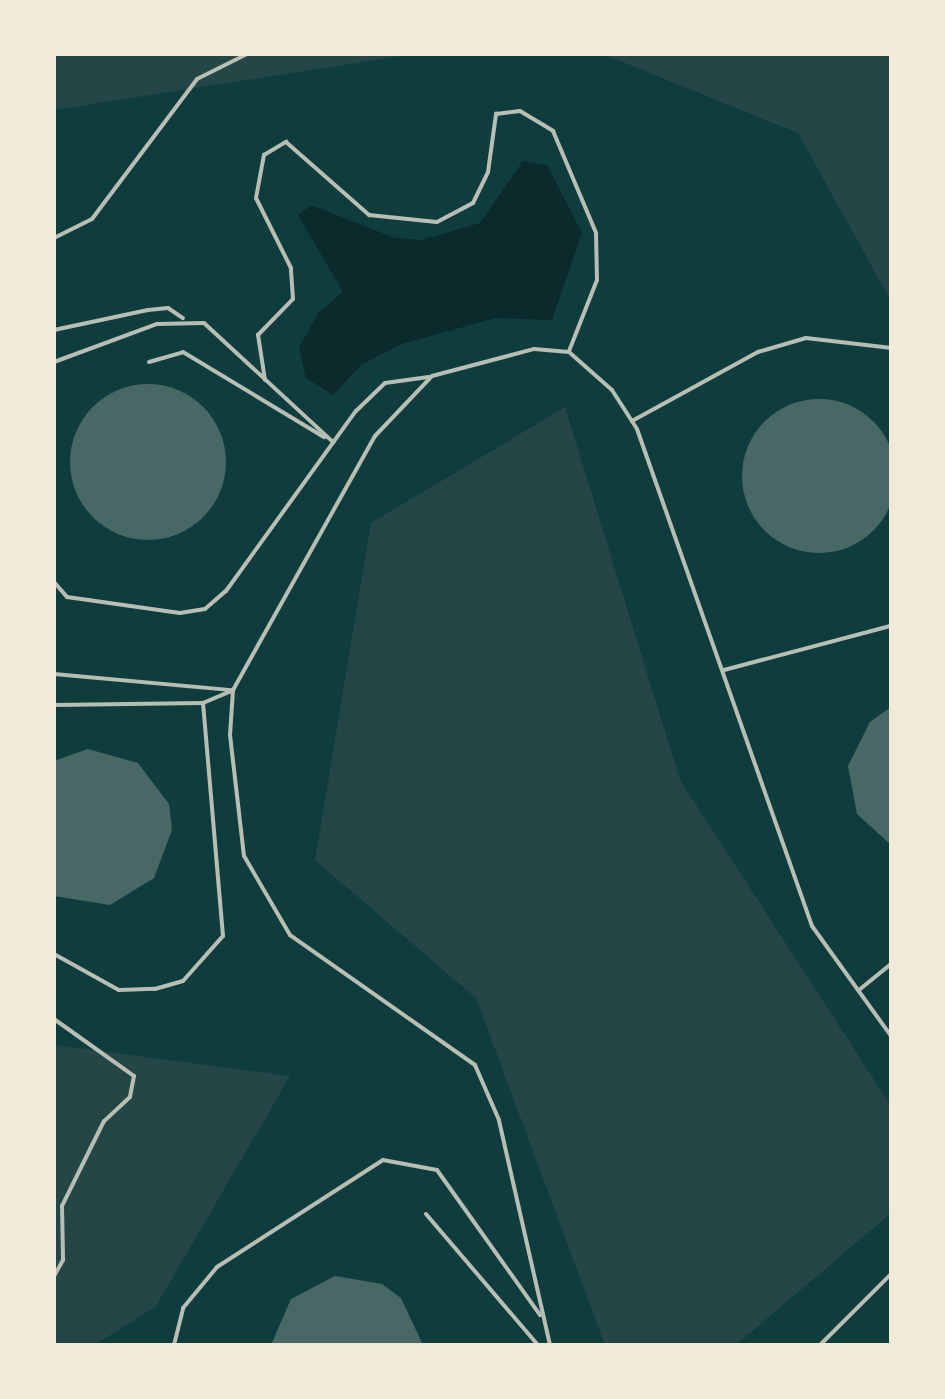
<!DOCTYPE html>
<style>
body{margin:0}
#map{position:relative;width:945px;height:1399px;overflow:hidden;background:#0f3d3e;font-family:Mulish,sans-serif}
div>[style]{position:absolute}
.green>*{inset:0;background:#244646}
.water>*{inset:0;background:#0a2a2b}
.building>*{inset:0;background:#486865}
.round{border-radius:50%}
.service>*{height:4px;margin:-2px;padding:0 2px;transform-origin:2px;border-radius:2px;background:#b8beb3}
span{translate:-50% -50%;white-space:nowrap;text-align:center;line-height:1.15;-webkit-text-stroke:7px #f1e9da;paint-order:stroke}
.frame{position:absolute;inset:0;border:56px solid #f1e9da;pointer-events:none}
</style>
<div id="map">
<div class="green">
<i style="clip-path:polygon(54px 54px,414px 54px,54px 110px)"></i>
<i style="clip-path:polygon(603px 54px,891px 54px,891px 301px,798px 133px)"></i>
<i style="clip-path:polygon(565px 407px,680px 780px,891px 1106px,891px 1213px,736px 1345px,605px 1345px,476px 998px,315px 860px,371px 523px)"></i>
<i style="clip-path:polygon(54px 1045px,290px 1076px,156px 1306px,95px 1345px,54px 1345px)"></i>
</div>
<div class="water">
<i style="clip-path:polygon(523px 161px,547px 165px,582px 233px,552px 320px,495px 318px,402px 344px,362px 364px,333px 395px,306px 378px,299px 347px,319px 312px,343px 292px,298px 215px,311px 205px,395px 238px,421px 240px,480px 223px)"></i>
</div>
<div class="building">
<i class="round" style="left:70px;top:384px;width:156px;height:156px"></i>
<i class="round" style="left:742px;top:399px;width:154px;height:154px"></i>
<i style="clip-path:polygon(891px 707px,891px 845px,857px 814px,848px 766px,870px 722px)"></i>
<i style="clip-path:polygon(88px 749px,138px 763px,169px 804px,172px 830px,154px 878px,110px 905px,54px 896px,54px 761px)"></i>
<i style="clip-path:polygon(335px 1276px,382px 1284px,401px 1298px,423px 1345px,271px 1345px,291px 1299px)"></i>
</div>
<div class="service">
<i style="left:54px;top:238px;width:42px;rotate:-26.6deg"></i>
<i style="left:92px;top:219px;width:175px;rotate:-53.1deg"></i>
<i style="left:197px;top:79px;width:56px;rotate:-26.6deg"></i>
<i style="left:54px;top:330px;width:96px;rotate:-12deg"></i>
<i style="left:148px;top:310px;width:20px;rotate:-6deg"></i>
<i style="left:168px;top:308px;width:18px;rotate:34deg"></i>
<i style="left:54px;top:362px;width:110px;rotate:-20.3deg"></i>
<i style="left:157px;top:324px;width:47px;rotate:-1.2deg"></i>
<i style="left:204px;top:323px;width:176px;rotate:42.7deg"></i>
<i style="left:149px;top:362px;width:35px;rotate:-16deg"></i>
<i style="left:183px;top:352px;width:165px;rotate:31.1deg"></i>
<i style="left:265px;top:380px;width:46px;rotate:-98.8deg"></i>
<i style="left:258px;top:335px;width:50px;rotate:-45.8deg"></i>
<i style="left:293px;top:299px;width:31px;rotate:-94deg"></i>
<i style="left:291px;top:268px;width:78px;rotate:-116.6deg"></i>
<i style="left:256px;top:198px;width:44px;rotate:-79.5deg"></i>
<i style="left:264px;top:155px;width:26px;rotate:-31deg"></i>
<i style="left:286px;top:142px;width:111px;rotate:41.3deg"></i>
<i style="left:369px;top:215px;width:68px;rotate:5.9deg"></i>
<i style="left:437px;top:222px;width:41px;rotate:-27.8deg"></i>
<i style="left:473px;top:203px;width:34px;rotate:-64deg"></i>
<i style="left:488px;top:172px;width:59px;rotate:-82.1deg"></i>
<i style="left:496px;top:114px;width:24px;rotate:-7deg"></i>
<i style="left:520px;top:111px;width:39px;rotate:31deg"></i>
<i style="left:553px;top:131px;width:111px;rotate:67.1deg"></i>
<i style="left:596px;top:233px;width:47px;rotate:88.8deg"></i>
<i style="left:597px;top:280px;width:76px;rotate:111.5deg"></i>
<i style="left:632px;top:421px;width:144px;rotate:-28.7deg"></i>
<i style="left:758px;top:352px;width:50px;rotate:-16.3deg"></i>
<i style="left:806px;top:338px;width:86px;rotate:6.7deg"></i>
<i style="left:54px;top:582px;width:20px;rotate:49deg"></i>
<i style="left:67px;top:597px;width:114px;rotate:8.1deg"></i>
<i style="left:180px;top:613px;width:25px;rotate:-9deg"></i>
<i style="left:205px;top:609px;width:28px;rotate:-41deg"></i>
<i style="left:226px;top:591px;width:222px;rotate:-54.2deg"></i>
<i style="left:356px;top:411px;width:40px;rotate:-44deg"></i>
<i style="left:385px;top:383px;width:44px;rotate:-7.8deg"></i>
<i style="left:724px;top:670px;width:173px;rotate:-14.8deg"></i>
<i style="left:54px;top:674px;width:178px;rotate:5.2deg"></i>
<i style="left:54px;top:705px;width:149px;rotate:-0.8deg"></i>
<i style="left:54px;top:954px;width:74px;rotate:29deg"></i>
<i style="left:119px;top:990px;width:36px;rotate:-2deg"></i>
<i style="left:155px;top:989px;width:29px;rotate:-16deg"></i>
<i style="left:183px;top:981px;width:60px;rotate:-48.4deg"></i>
<i style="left:223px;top:936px;width:234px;rotate:-94.9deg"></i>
<i style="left:203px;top:703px;width:33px;rotate:-23deg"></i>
<i style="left:859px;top:990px;width:41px;rotate:-39.1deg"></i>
<i style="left:54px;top:1019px;width:98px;rotate:35.5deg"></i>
<i style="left:134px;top:1076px;width:21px;rotate:101deg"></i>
<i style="left:130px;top:1097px;width:35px;rotate:137deg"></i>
<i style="left:104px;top:1121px;width:95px;rotate:116.3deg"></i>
<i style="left:62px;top:1206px;width:54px;rotate:88.9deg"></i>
<i style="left:63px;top:1260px;width:18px;rotate:119deg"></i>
<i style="left:426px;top:1214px;width:172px;rotate:49.5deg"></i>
<i style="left:174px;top:1345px;width:38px;rotate:-76deg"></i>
<i style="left:183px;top:1308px;width:53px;rotate:-50.3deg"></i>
<i style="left:217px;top:1267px;width:197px;rotate:-32.8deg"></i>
<i style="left:383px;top:1160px;width:55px;rotate:10.5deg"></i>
<i style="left:437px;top:1170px;width:178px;rotate:54.6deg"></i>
<i style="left:550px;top:1345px;width:231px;rotate:-102.8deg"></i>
<i style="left:499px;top:1120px;width:60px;rotate:-113.6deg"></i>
<i style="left:475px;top:1065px;width:226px;rotate:-144.9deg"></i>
<i style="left:290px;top:935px;width:91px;rotate:-120.2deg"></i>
<i style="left:244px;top:856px;width:122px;rotate:-96.6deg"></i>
<i style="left:230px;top:735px;width:45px;rotate:-86.2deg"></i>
<i style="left:233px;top:690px;width:291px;rotate:-60.8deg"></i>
<i style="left:375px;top:436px;width:83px;rotate:-46.5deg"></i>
<i style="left:432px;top:376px;width:106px;rotate:-14.8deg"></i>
<i style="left:534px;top:349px;width:35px;rotate:5deg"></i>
<i style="left:569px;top:352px;width:57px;rotate:41.5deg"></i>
<i style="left:612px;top:390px;width:46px;rotate:57.3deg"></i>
<i style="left:637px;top:429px;width:527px;rotate:70.6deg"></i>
<i style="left:812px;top:926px;width:135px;rotate:54.3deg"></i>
<i style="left:820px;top:1345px;width:100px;rotate:-45deg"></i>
</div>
<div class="frame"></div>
</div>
